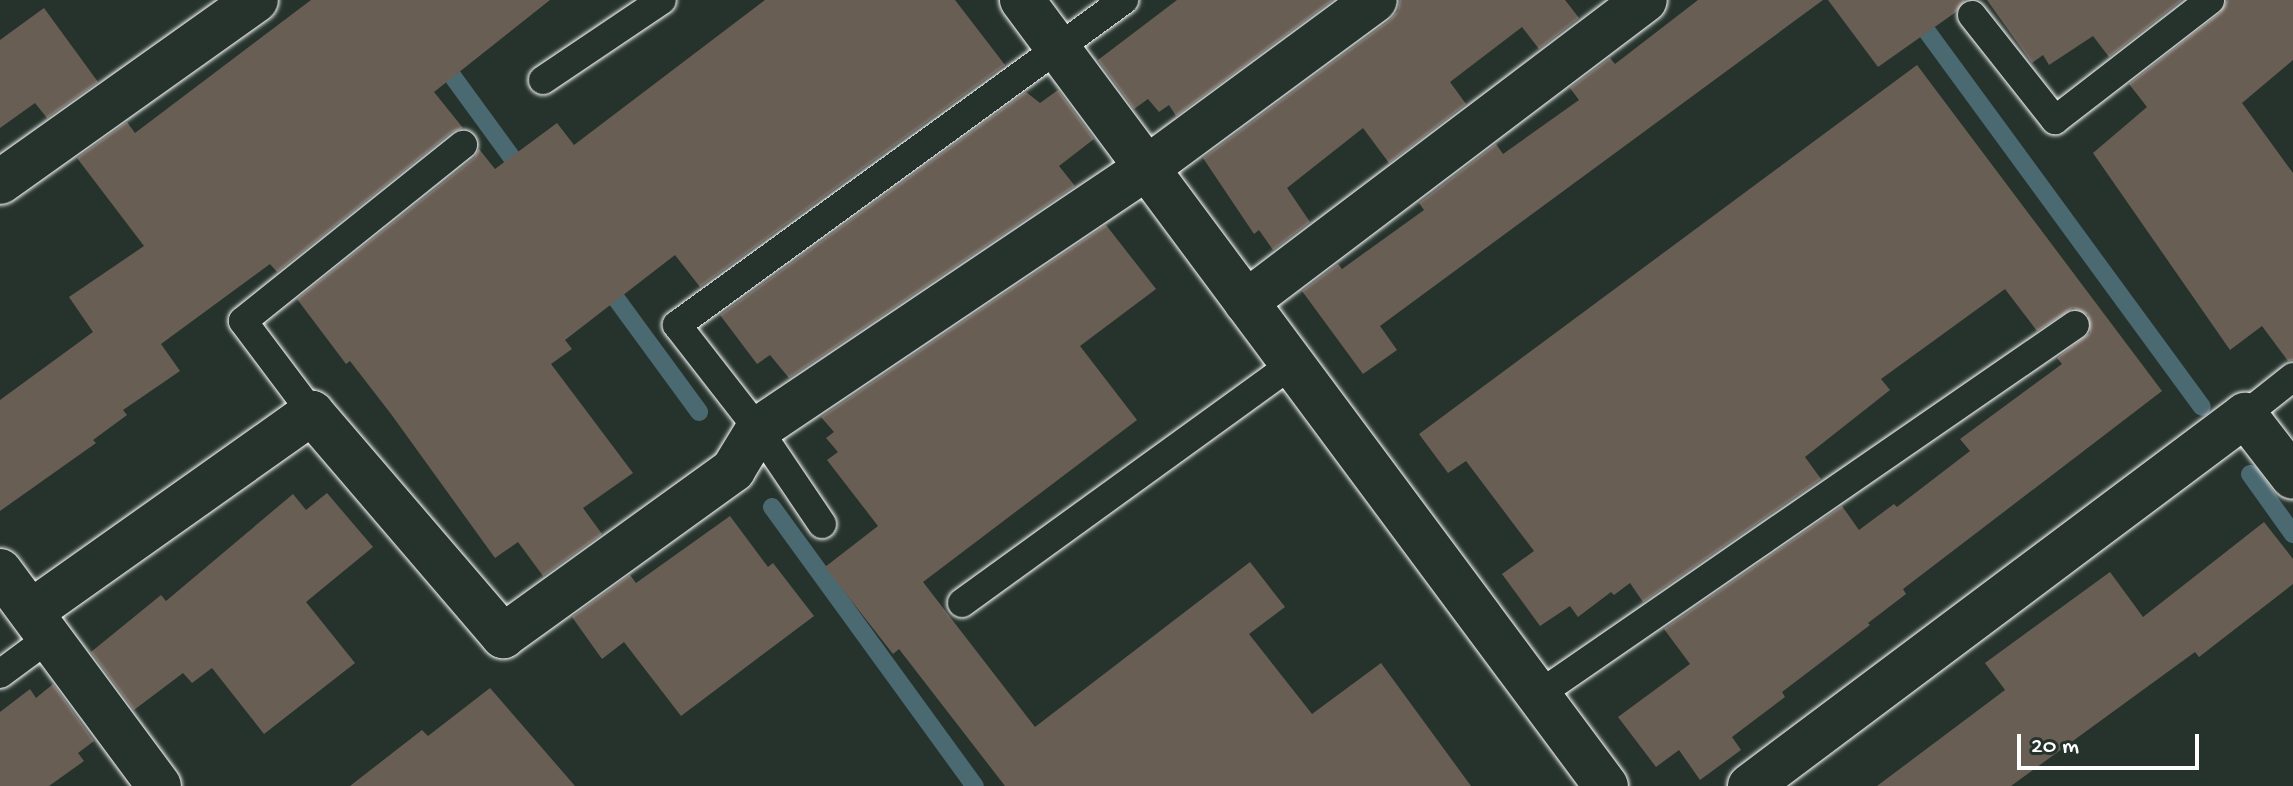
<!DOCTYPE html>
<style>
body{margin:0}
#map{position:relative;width:2293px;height:786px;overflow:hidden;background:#26332d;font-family:"Gochi Hand",sans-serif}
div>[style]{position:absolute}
.stream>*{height:18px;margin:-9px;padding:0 9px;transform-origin:9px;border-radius:9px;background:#4a6971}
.building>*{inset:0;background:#695e54}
.roads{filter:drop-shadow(0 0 2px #fff) drop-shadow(0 0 2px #fff)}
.service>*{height:28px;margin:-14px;padding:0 14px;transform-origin:14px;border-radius:14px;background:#26332d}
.minor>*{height:44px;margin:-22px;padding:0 22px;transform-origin:22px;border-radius:22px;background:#26332d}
span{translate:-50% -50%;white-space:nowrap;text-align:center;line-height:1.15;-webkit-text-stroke:8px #26332d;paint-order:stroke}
.scale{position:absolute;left:2017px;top:734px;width:182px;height:36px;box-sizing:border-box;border:4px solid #fff;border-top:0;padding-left:10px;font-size:24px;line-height:28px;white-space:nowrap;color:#fff;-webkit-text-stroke:6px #26332d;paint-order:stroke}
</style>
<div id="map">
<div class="stream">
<i style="left:1904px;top:0;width:504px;rotate:53.79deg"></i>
<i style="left:440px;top:59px;width:142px;rotate:53.9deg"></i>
<i style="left:604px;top:282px;width:161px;rotate:53.8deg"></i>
<i style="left:2250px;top:474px;width:74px;rotate:54.4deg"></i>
<i style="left:772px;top:507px;width:345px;rotate:54deg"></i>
</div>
<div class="building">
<i style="clip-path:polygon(311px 0,550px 0,434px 92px,463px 128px,452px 132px,277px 272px,270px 264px,161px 344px,180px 371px,123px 410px,127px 415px,93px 440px,96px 443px,0 511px,0 400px,93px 332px,69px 297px,144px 246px,77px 158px,127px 122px,135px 133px)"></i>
<i style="clip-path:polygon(765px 0,955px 0,1005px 65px,700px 287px,675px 255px,565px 340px,572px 349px,551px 364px,633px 473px,583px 508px,602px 534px,543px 576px,518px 542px,495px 558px,391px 414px,350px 361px,346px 364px,297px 299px,474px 158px,479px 149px,495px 169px,557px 123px,574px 145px)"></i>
<i style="clip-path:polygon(1177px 0,1333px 0,1176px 116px,1169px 105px,1159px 112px,1148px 99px,1134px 109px,1098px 60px)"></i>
<i style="clip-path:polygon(1400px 0,1565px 0,1579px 18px,1539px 49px,1522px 27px,1450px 82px,1466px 104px,1389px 163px,1363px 128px,1287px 188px,1310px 222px,1273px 250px,1259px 230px,1254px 234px,1203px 158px,1390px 20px,1398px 11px)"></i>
<i style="clip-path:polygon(1698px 0,1823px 0,1380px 326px,1397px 350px,1363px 374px,1302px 291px,1338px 264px,1342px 269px,1424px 210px,1419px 203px,1496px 144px,1503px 154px,1579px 100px,1570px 88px,1610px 58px,1615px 64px)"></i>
<i style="clip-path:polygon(1828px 0,1965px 0,1956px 12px,1878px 67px)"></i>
<i style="clip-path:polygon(1987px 0,2182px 0,2109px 57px,2093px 36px,2049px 65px,2043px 55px,2032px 63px)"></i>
<i style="clip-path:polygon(2227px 0,2293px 0,2293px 60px,2242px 103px,2293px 173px,2293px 360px,2288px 361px,2262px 326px,2230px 350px,2093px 153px,2147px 107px,2129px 84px,2220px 13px)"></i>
<i style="clip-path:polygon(44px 8px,98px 82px,47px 118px,35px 103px,0 128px,0 40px)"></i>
<i style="clip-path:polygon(1917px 65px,2162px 391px,1903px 589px,1906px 594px,1868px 623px,1870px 625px,1782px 692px,1785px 697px,1732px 737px,1741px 750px,1700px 780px,1679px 750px,1656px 767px,1618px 717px,1690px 664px,1664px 629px,1842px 506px,1859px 530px,1894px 504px,1897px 507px,1970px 451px,1960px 439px,2062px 364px,2057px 358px,2090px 333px,2088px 315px,2073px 308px,2037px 331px,2005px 289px,1881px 379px,1890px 390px,1805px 457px,1821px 479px,1643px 602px,1630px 583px,1614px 595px,1611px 592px,1578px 617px,1570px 606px,1540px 626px,1502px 574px,1534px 551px,1466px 461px,1448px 473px,1419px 434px)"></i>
<i style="clip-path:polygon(1058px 90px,1094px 139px,1059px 166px,1075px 186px,789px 378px,770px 355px,757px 364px,720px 315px,1026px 92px,1040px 103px)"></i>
<i style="clip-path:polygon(1106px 225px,1156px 289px,1080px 346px,1137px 420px,923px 582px,1035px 727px,1250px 562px,1285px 607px,1249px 634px,1312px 714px,1381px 663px,1471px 786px,1005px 786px,899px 649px,893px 654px,825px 567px,878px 526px,827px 460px,838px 452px,826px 438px,834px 432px,821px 417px)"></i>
<i style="clip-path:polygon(327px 493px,373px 547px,306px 602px,355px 663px,264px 734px,212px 668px,192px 683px,183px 673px,134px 710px,91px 652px,161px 595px,166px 601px,293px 494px,306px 510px)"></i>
<i style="clip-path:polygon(730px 516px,768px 567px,773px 563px,814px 616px,681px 716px,624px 642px,602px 659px,572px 617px,630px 575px,636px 583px)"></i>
<i style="clip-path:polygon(2264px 522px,2293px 559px,2293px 584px,2199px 657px,2195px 652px,2011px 786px,1877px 786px,2005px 690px,1985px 663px,2110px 572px,2143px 617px)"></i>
<i style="clip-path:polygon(53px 684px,94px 741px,78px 753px,84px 761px,49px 786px,0 786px,0 712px,30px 689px,36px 698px)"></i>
<i style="clip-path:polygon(490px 688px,575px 786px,350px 786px,422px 730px,428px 736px)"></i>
</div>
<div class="roads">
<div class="service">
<i style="left:1972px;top:15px;width:134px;rotate:51.7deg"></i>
<i style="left:2055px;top:120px;width:196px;rotate:-37.7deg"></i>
<i style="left:543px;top:80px;width:143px;rotate:-33.9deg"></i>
<i style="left:312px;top:413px;width:115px;rotate:-126.9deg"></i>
<i style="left:243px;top:321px;width:282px;rotate:-38.7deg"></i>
<i style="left:2245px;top:415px;width:61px;rotate:-38.4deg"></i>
<i style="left:822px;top:524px;width:115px;rotate:-124deg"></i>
<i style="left:758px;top:429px;width:132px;rotate:-127.9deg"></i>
<i style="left:677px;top:325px;width:553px;rotate:-36.02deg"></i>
<i style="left:962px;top:603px;width:407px;rotate:-35.9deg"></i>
<i style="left:0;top:674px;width:62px;rotate:-36.5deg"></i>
<i style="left:1538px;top:695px;width:652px;rotate:-34.57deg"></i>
</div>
<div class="minor">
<i style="left:1022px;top:0;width:979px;rotate:53.39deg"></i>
<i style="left:0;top:182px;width:314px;rotate:-35.4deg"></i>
<i style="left:1246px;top:302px;width:500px;rotate:-37.12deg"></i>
<i style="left:0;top:571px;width:267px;rotate:53.5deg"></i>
<i style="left:32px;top:611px;width:343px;rotate:-35.3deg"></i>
<i style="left:312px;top:413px;width:294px;rotate:49.4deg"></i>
<i style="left:503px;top:636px;width:284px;rotate:-35.8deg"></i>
<i style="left:733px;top:470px;width:48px;rotate:-58.6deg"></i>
<i style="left:758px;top:429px;width:468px;rotate:-33.9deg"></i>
<i style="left:1147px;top:168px;width:283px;rotate:-36.4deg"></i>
<i style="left:1750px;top:786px;width:619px;rotate:-36.85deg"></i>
<i style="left:2245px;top:415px;width:78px;rotate:52.3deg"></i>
</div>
</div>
<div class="scale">20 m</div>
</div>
